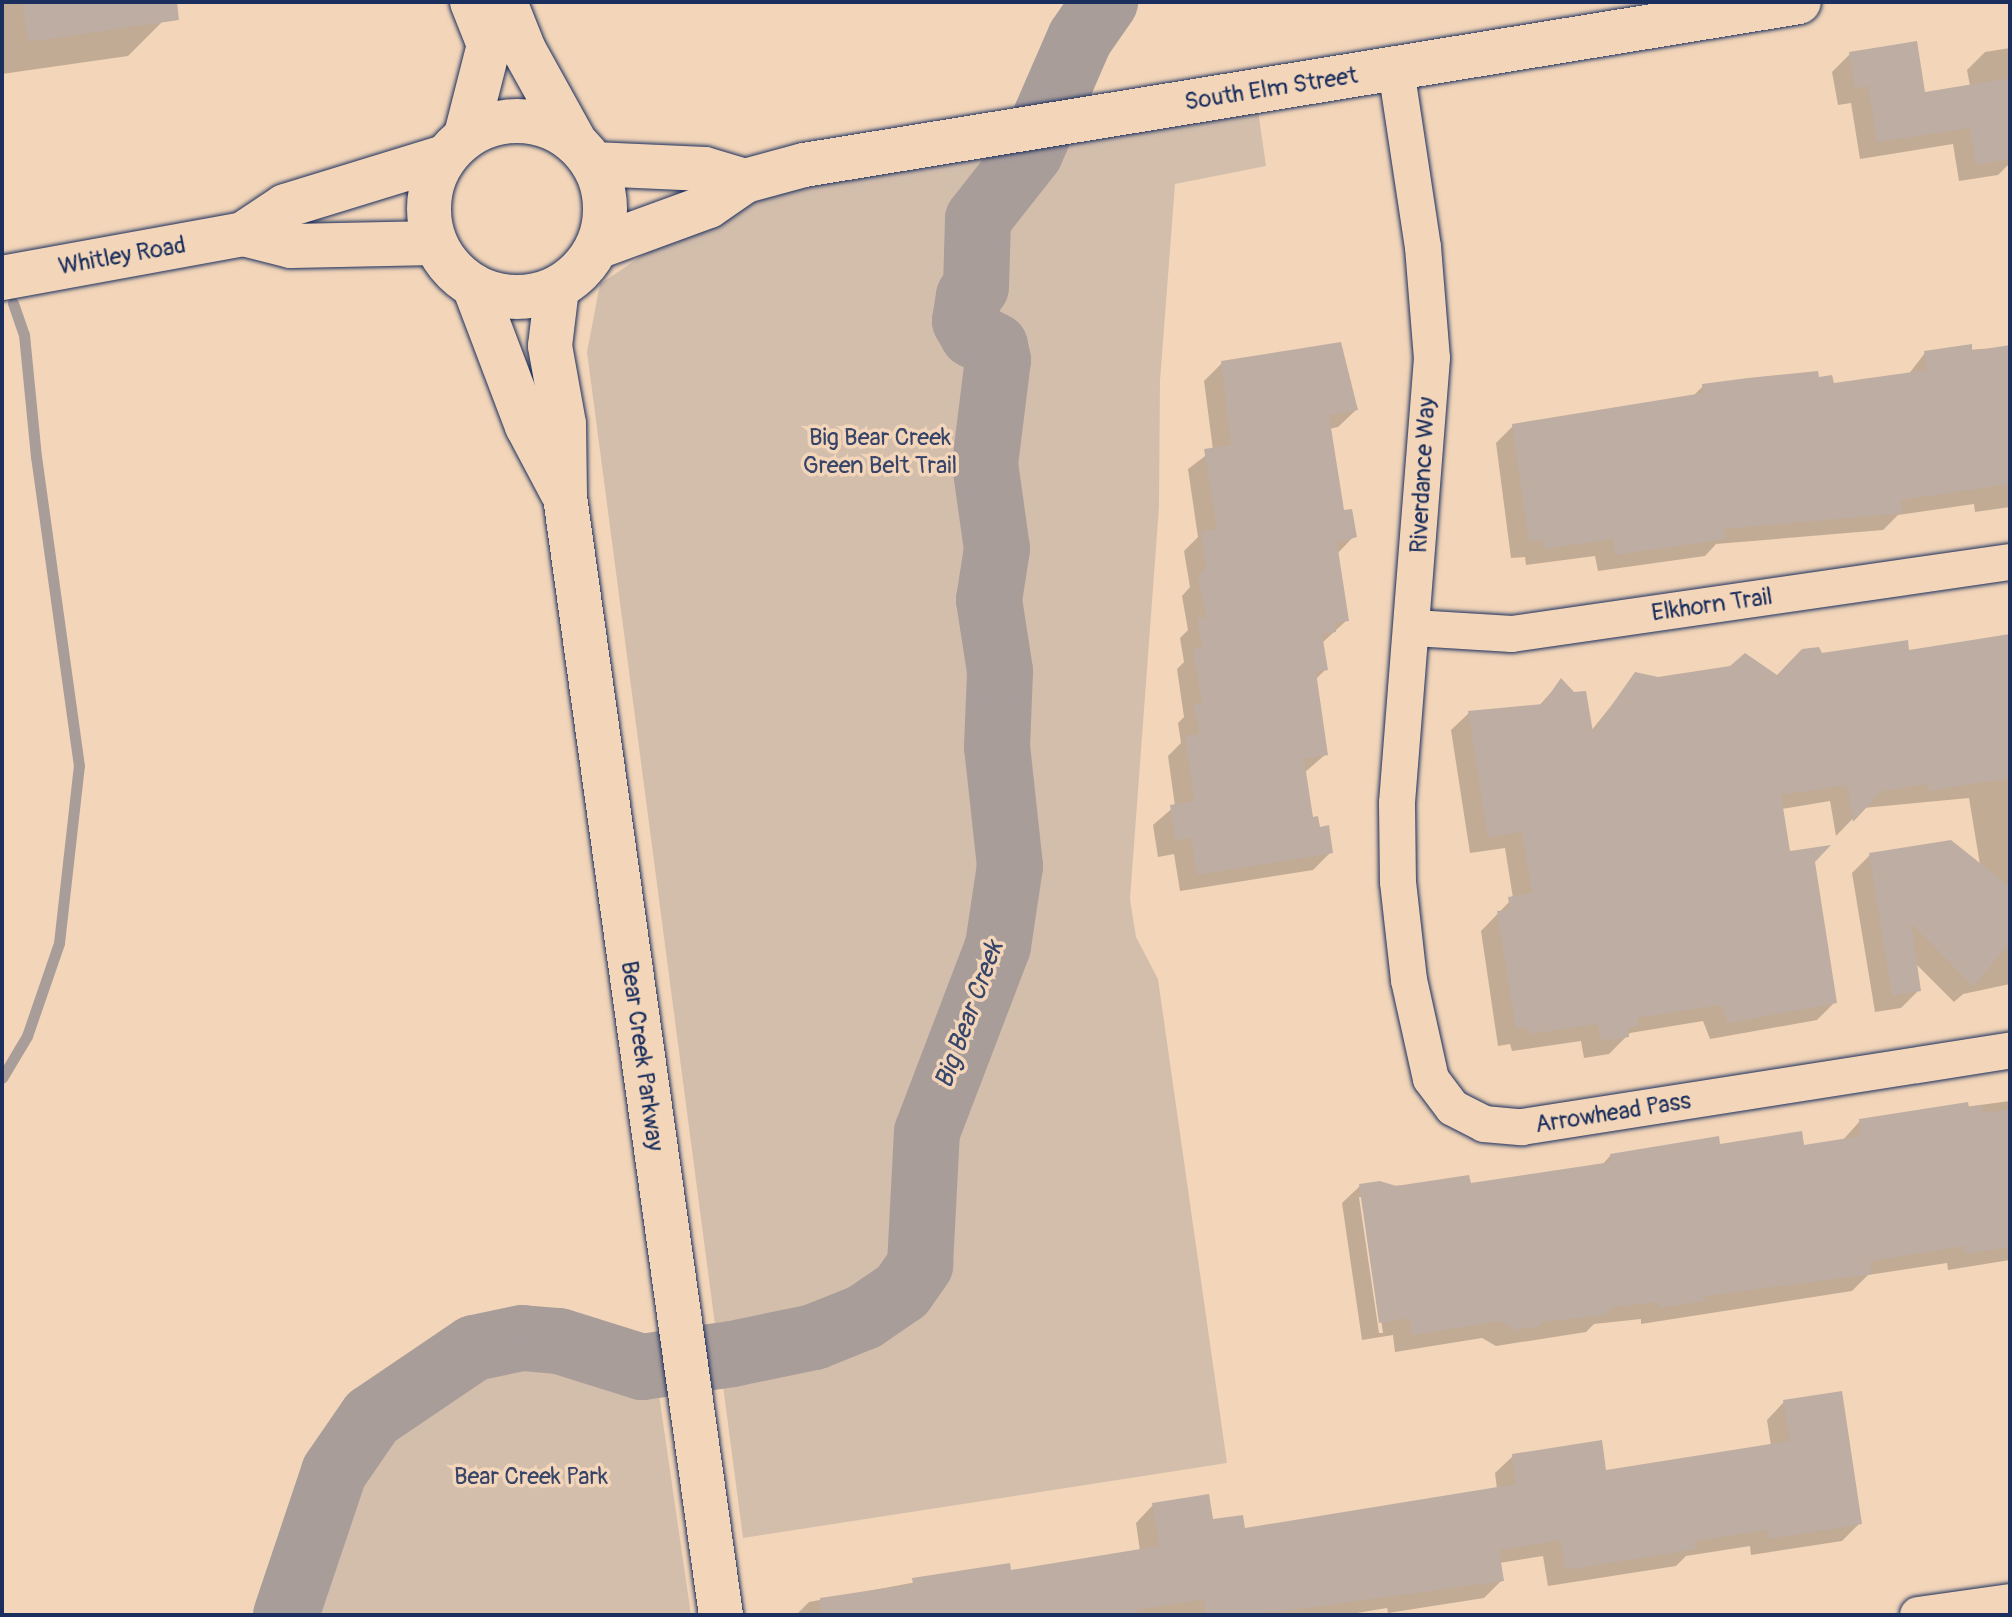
<!DOCTYPE html>
<style>
body{margin:0}
#map{position:relative;width:2012px;height:1617px;overflow:hidden;background:#f3d6b9;font-family:Pangolin,sans-serif}
div>[style]{position:absolute}
.green>*{inset:0;background:#d3beac}
.shadow>*{inset:0;background:#0003}
.stream>*{height:11px;margin:-5.5px;padding:0 5.5px;transform-origin:5.5px;border-radius:5.5px;background:#a99d9a}
.river>*{height:66px;margin:-33px;padding:0 33px;transform-origin:33px;border-radius:33px;background:#a99d9a}
.building>*{inset:0;background:#beada3}
.roads{filter:drop-shadow(0 0 2px #1b2f5e) drop-shadow(0 0 2px #1b2f5e)}
.street>*{height:36px;margin:-18px;padding:0 18px;transform-origin:18px;border-radius:18px;background:#f3d6b9}
.secondary>*{height:44px;margin:-22px;padding:0 22px;transform-origin:22px;border-radius:22px;background:#f3d6b9}
.secondary>.ring{margin:-22px;padding:0;box-sizing:content-box;background:none;border:44px solid #f3d6b9;border-radius:50%}
span{translate:-50% -50%;white-space:nowrap;text-align:center;line-height:1.15;-webkit-text-stroke:7px #f3d6b9;paint-order:stroke}
.street-label{font-size:24px;color:#1b2f5e}
.park-label{font-size:24px;color:#37446a}
.water-label{font-size:26px;color:#37456a;font-style:italic}
.frame{position:absolute;inset:0;border:4px solid #1b2f5e;pointer-events:none}
</style>
<div id="map">
<div class="green">
<i style="clip-path:polygon(1257px 103px,1266px 166px,1175px 184px,1160px 381px,1159px 507px,1130px 899px,1136px 937px,1158px 979px,1227px 1463px,743px 1538px,587px 352px,600px 284px,667px 239px,827px 172px)"></i>
<i style="clip-path:polygon(522px 1338px,559px 1341px,656px 1374px,691px 1615px,286px 1615px,334px 1472px,372px 1417px,474px 1348px)"></i>
</div>
<div class="shadow">
<i style="clip-path:polygon(2px 2px,160px 2px,163px 21px,128px 56px,2px 74px)"></i>
<i style="clip-path:polygon(2010px 48px,2010px 163px,1998px 175px,1959px 181px,1953px 144px,1860px 159px,1851px 103px,1838px 105px,1832px 72px,1850px 54px,1923px 94px,1970px 86px,1967px 70px,1985px 52px)"></i>
<i style="clip-path:polygon(2010px 347px,2010px 507px,1975px 512px,1974px 504px,1898px 515px,1883px 530px,1716px 544px,1705px 556px,1598px 571px,1595px 556px,1526px 565px,1525px 557px,1511px 558px,1496px 443px,1513px 426px,1692px 397px,1703px 386px,1817px 379px,1832px 386px,1908px 375px,1925px 353px)"></i>
<i style="clip-path:polygon(1222px 363px,1356px 410px,1338px 427px,1329px 429px,1343px 512px,1354px 536px,1337px 554px,1347px 620px,1322px 643px,1326px 669px,1315px 680px,1326px 754px,1304px 773px,1312px 820px,1331px 852px,1313px 870px,1180px 891px,1174px 854px,1158px 857px,1153px 825px,1175px 806px,1168px 756px,1181px 743px,1178px 723px,1184px 717px,1177px 669px,1184px 662px,1180px 638px,1188px 630px,1182px 596px,1190px 587px,1184px 551px,1198px 537px,1188px 469px,1213px 450px,1204px 381px)"></i>
<i style="clip-path:polygon(2010px 637px,2010px 984px,1963px 994px,1954px 1002px,1915px 963px,1919px 990px,1901px 1008px,1875px 1012px,1852px 873px,1870px 855px,1980px 865px,1969px 798px,1863px 808px,1836px 836px,1830px 801px,1782px 809px,1789px 853px,1813px 861px,1835px 1002px,1817px 1020px,1710px 1039px,1703px 1021px,1630px 1033px,1609px 1054px,1584px 1058px,1581px 1041px,1512px 1051px,1510px 1044px,1498px 1046px,1481px 931px,1513px 898px,1505px 848px,1470px 853px,1451px 730px,1469px 713px,1538px 707px,1561px 681px,1591px 731px,1636px 675px,1658px 679px,1776px 678px,1821px 655px,1908px 652px)"></i>
<i style="clip-path:polygon(evenodd,2010px 1101px,2010px 1260px,1948px 1270px,1947px 1263px,1868px 1275px,1852px 1291px,1641px 1324px,1641px 1319px,1594px 1324px,1586px 1332px,1496px 1346px,1482px 1338px,1395px 1352px,1393px 1335px,1362px 1340px,1342px 1203px,1360px 1186px,1469px 1185px,1601px 1166px,1610px 1156px,1718px 1146px,1802px 1147px,1842px 1141px,1860px 1121px,2010px 1101px,1359px 1197px,1363px 1197px,1383px 1333px,1379px 1333px,1359px 1197px)"></i>
<i style="clip-path:polygon(1784px 1402px,1860px 1523px,1842px 1541px,1751px 1555px,1750px 1546px,1686px 1556px,1676px 1566px,1548px 1586px,1543px 1556px,1499px 1563px,1502px 1580px,1484px 1598px,1388px 1613px,1387px 1608px,1345px 1615px,796px 1615px,809px 1602px,1008px 1565px,1009px 1572px,1140px 1551px,1136px 1523px,1153px 1505px,1244px 1531px,1497px 1489px,1495px 1473px,1513px 1456px,1605px 1472px,1771px 1446px,1767px 1420px)"></i>
</div>
<div class="stream">
<i style="left:2px;top:1078px;width:49px;rotate:-59.2deg"></i>
<i style="left:27px;top:1036px;width:98px;rotate:-71deg"></i>
<i style="left:59px;top:943px;width:178px;rotate:-83.6deg"></i>
<i style="left:79px;top:766px;width:312px;rotate:-97.9deg"></i>
<i style="left:36px;top:457px;width:123px;rotate:-95.6deg"></i>
<i style="left:24px;top:335px;width:34px;rotate:-109deg"></i>
</div>
<div class="river">
<i style="left:286px;top:1615px;width:151px;rotate:-71.4deg"></i>
<i style="left:334px;top:1472px;width:67px;rotate:-55.4deg"></i>
<i style="left:372px;top:1417px;width:123px;rotate:-34.1deg"></i>
<i style="left:474px;top:1348px;width:49px;rotate:-11.8deg"></i>
<i style="left:522px;top:1338px;width:37px;rotate:5deg"></i>
<i style="left:559px;top:1341px;width:87px;rotate:17.4deg"></i>
<i style="left:642px;top:1367px;width:91px;rotate:-8.2deg"></i>
<i style="left:732px;top:1354px;width:84px;rotate:-11.7deg"></i>
<i style="left:814px;top:1337px;width:54px;rotate:-21.8deg"></i>
<i style="left:864px;top:1317px;width:46px;rotate:-34.4deg"></i>
<i style="left:902px;top:1291px;width:32px;rotate:-55deg"></i>
<i style="left:920px;top:1265px;width:133px;rotate:-87deg"></i>
<i style="left:927px;top:1132px;width:199px;rotate:-69.1deg"></i>
<i style="left:998px;top:946px;width:81px;rotate:-81.5deg"></i>
<i style="left:1010px;top:866px;width:120px;rotate:-96.2deg"></i>
<i style="left:997px;top:747px;width:76px;rotate:-87.7deg"></i>
<i style="left:1000px;top:671px;width:72px;rotate:-98.8deg"></i>
<i style="left:989px;top:600px;width:52px;rotate:-81.1deg"></i>
<i style="left:997px;top:549px;width:86px;rotate:-98deg"></i>
<i style="left:985px;top:464px;width:105px;rotate:-82.9deg"></i>
<i style="left:998px;top:360px;width:14px;rotate:-102deg"></i>
<i style="left:995px;top:346px;width:25px;rotate:-153deg"></i>
<i style="left:973px;top:335px;width:16px;rotate:-120deg"></i>
<i style="left:965px;top:321px;width:25px;rotate:-81deg"></i>
<i style="left:969px;top:296px;width:11px;rotate:-52deg"></i>
<i style="left:976px;top:287px;width:68px;rotate:-88.3deg"></i>
<i style="left:978px;top:219px;width:84px;rotate:-51.8deg"></i>
<i style="left:1030px;top:153px;width:125px;rotate:-66.5deg"></i>
<i style="left:1080px;top:38px;width:44px;rotate:-55.2deg"></i>
</div>
<div class="building">
<i style="clip-path:polygon(22px 2px,177px 2px,179px 20px,28px 42px)"></i>
<i style="clip-path:polygon(1917px 41px,1925px 92px,2010px 78px,2010px 159px,1976px 165px,1970px 128px,1877px 142px,1868px 86px,1855px 89px,1849px 52px)"></i>
<i style="clip-path:polygon(1341px 342px,1358px 410px,1329px 415px,1344px 510px,1352px 509px,1357px 537px,1337px 543px,1349px 621px,1335px 623px,1336px 632px,1322px 634px,1328px 670px,1316px 672px,1328px 755px,1304px 759px,1313px 817px,1318px 816px,1320px 827px,1329px 825px,1333px 853px,1197px 875px,1191px 838px,1175px 840px,1170px 805px,1194px 801px,1185px 736px,1199px 734px,1194px 704px,1202px 703px,1193px 650px,1202px 648px,1197px 618px,1206px 617px,1198px 576px,1206px 568px,1201px 532px,1217px 529px,1204px 449px,1231px 445px,1221px 361px)"></i>
<i style="clip-path:polygon(1972px 344px,1972px 351px,2010px 345px,2010px 484px,1901px 500px,1903px 513px,1724px 529px,1725px 539px,1615px 555px,1613px 539px,1543px 549px,1542px 540px,1529px 542px,1512px 424px,1703px 393px,1702px 384px,1748px 378px,1818px 371px,1819px 377px,1832px 375px,1834px 383px,1927px 370px,1924px 351px)"></i>
<i style="clip-path:polygon(2010px 634px,2010px 778px,1928px 791px,1927px 784px,1882px 791px,1853px 822px,1847px 785px,1781px 795px,1790px 851px,1831px 845px,1815px 862px,1837px 1003px,1728px 1023px,1721px 1005px,1637px 1018px,1639px 1026px,1628px 1028px,1629px 1037px,1601px 1041px,1598px 1024px,1529px 1034px,1528px 1027px,1516px 1029px,1497px 911px,1510px 910px,1508px 897px,1532px 893px,1522px 832px,1488px 837px,1468px 711px,1543px 704px,1561px 678px,1574px 692px,1586px 691px,1593px 732px,1635px 672px,1658px 677px,1730px 666px,1745px 653px,1777px 675px,1802px 649px,1819px 647px,1822px 653px,1908px 640px,1909px 650px)"></i>
<i style="clip-path:polygon(1951px 840px,2010px 887px,2010px 943px,1973px 986px,1911px 923px,1921px 991px,1892px 996px,1869px 853px)"></i>
<i style="clip-path:polygon(1968px 1102px,1969px 1107px,1981px 1105px,1983px 1113px,2010px 1109px,2010px 1247px,1965px 1254px,1964px 1246px,1870px 1261px,1872px 1274px,1705px 1296px,1706px 1301px,1659px 1308px,1658px 1302px,1612px 1307px,1605px 1315px,1540px 1322px,1540px 1326px,1515px 1330px,1501px 1321px,1412px 1335px,1410px 1318px,1379px 1323px,1359px 1184px,1380px 1181px,1396px 1186px,1469px 1175px,1471px 1183px,1611px 1162px,1610px 1154px,1719px 1136px,1720px 1144px,1802px 1131px,1804px 1145px,1861px 1136px,1859px 1119px)"></i>
<i style="clip-path:polygon(1842px 1391px,1862px 1524px,1768px 1539px,1767px 1530px,1694px 1541px,1696px 1549px,1565px 1570px,1561px 1540px,1499px 1550px,1504px 1581px,1254px 1615px,1206px 1615px,1204px 1599px,1136px 1610px,1137px 1615px,821px 1615px,820px 1598px,913px 1584px,912px 1578px,1010px 1563px,1011px 1570px,1159px 1546px,1152px 1503px,1209px 1494px,1213px 1519px,1243px 1515px,1245px 1528px,1516px 1484px,1512px 1454px,1602px 1440px,1606px 1470px,1790px 1441px,1783px 1400px)"></i>
</div>
<div class="roads">
<div class="street">
<i style="left:1396px;top:69px;width:180px;rotate:81.4deg"></i>
<i style="left:1423px;top:247px;width:111px;rotate:85.4deg"></i>
<i style="left:1432px;top:358px;width:446px;rotate:94.5deg"></i>
<i style="left:1397px;top:803px;width:79px;rotate:89.3deg"></i>
<i style="left:1398px;top:882px;width:99px;rotate:83.6deg"></i>
<i style="left:1409px;top:980px;width:101px;rotate:77.5deg"></i>
<i style="left:1431px;top:1079px;width:36px;rotate:53deg"></i>
<i style="left:1453px;top:1108px;width:35px;rotate:27deg"></i>
<i style="left:1484px;top:1124px;width:38px;rotate:5deg"></i>
<i style="left:1522px;top:1127px;width:494px;rotate:-8.9deg"></i>
<i style="left:1414px;top:628px;width:98px;rotate:3.5deg"></i>
<i style="left:1512px;top:634px;width:503px;rotate:-8.23deg"></i>
<i style="left:1918px;top:1615px;width:93px;rotate:-8deg"></i>
</div>
<div class="secondary">
<i style="left:505px;top:2px;width:52px;rotate:68.4deg"></i>
<i style="left:524px;top:50px;width:105px;rotate:61deg"></i>
<i class="ring" style="left:429px;top:121px;width:132px;height:132px"></i>
<i style="left:466px;top:135px;width:93px;rotate:-75.7deg"></i>
<i style="left:489px;top:45px;width:46px;rotate:-111.6deg"></i>
<i style="left:593px;top:164px;width:112px;rotate:2.6deg"></i>
<i style="left:705px;top:169px;width:42px;rotate:16.7deg"></i>
<i style="left:243px;top:234px;width:49px;rotate:14deg"></i>
<i style="left:291px;top:246px;width:144px;rotate:-1.2deg"></i>
<i style="left:597px;top:247px;width:119px;rotate:-20.1deg"></i>
<i style="left:709px;top:206px;width:44px;rotate:-34.8deg"></i>
<i style="left:745px;top:181px;width:61px;rotate:-15.2deg"></i>
<i style="left:804px;top:165px;width:1008px;rotate:-9.3deg"></i>
<i style="left:2px;top:278px;width:245px;rotate:-10.3deg"></i>
<i style="left:243px;top:234px;width:50px;rotate:-33.7deg"></i>
<i style="left:285px;top:206px;width:166px;rotate:-17.1deg"></i>
<i style="left:474px;top:286px;width:150px;rotate:69.3deg"></i>
<i style="left:527px;top:426px;width:75px;rotate:62.1deg"></i>
<i style="left:557px;top:288px;width:58px;rotate:96.9deg"></i>
<i style="left:550px;top:346px;width:79px;rotate:79.8deg"></i>
<i style="left:564px;top:424px;width:73px;rotate:89.2deg"></i>
<i style="left:565px;top:497px;width:1129px;rotate:82.06deg"></i>
</div>
</div>
<div class="street-label">
<span style="left:1271px;top:89px;rotate:-9deg">South Elm Street</span>
<span style="left:122px;top:256px;rotate:-10deg">Whitley Road</span>
<span style="left:1423px;top:475px;rotate:-87deg">Riverdance Way</span>
<span style="left:1712px;top:605px;rotate:-8deg">Elkhorn Trail</span>
<span style="left:642px;top:1056px;rotate:82deg">Bear Creek Parkway</span>
<span style="left:1613px;top:1113px;rotate:-9deg">Arrowhead Pass</span>
</div>
<div class="park-label">
<span style="left:880px;top:452px">Big Bear Creek<br>Green Belt Trail</span>
<span style="left:531px;top:1477px">Bear Creek Park</span>
</div>
<div class="water-label">
<span style="left:970px;top:1015px;rotate:-70deg">Big Bear Creek</span>
</div>
<div class="frame"></div>
</div>
